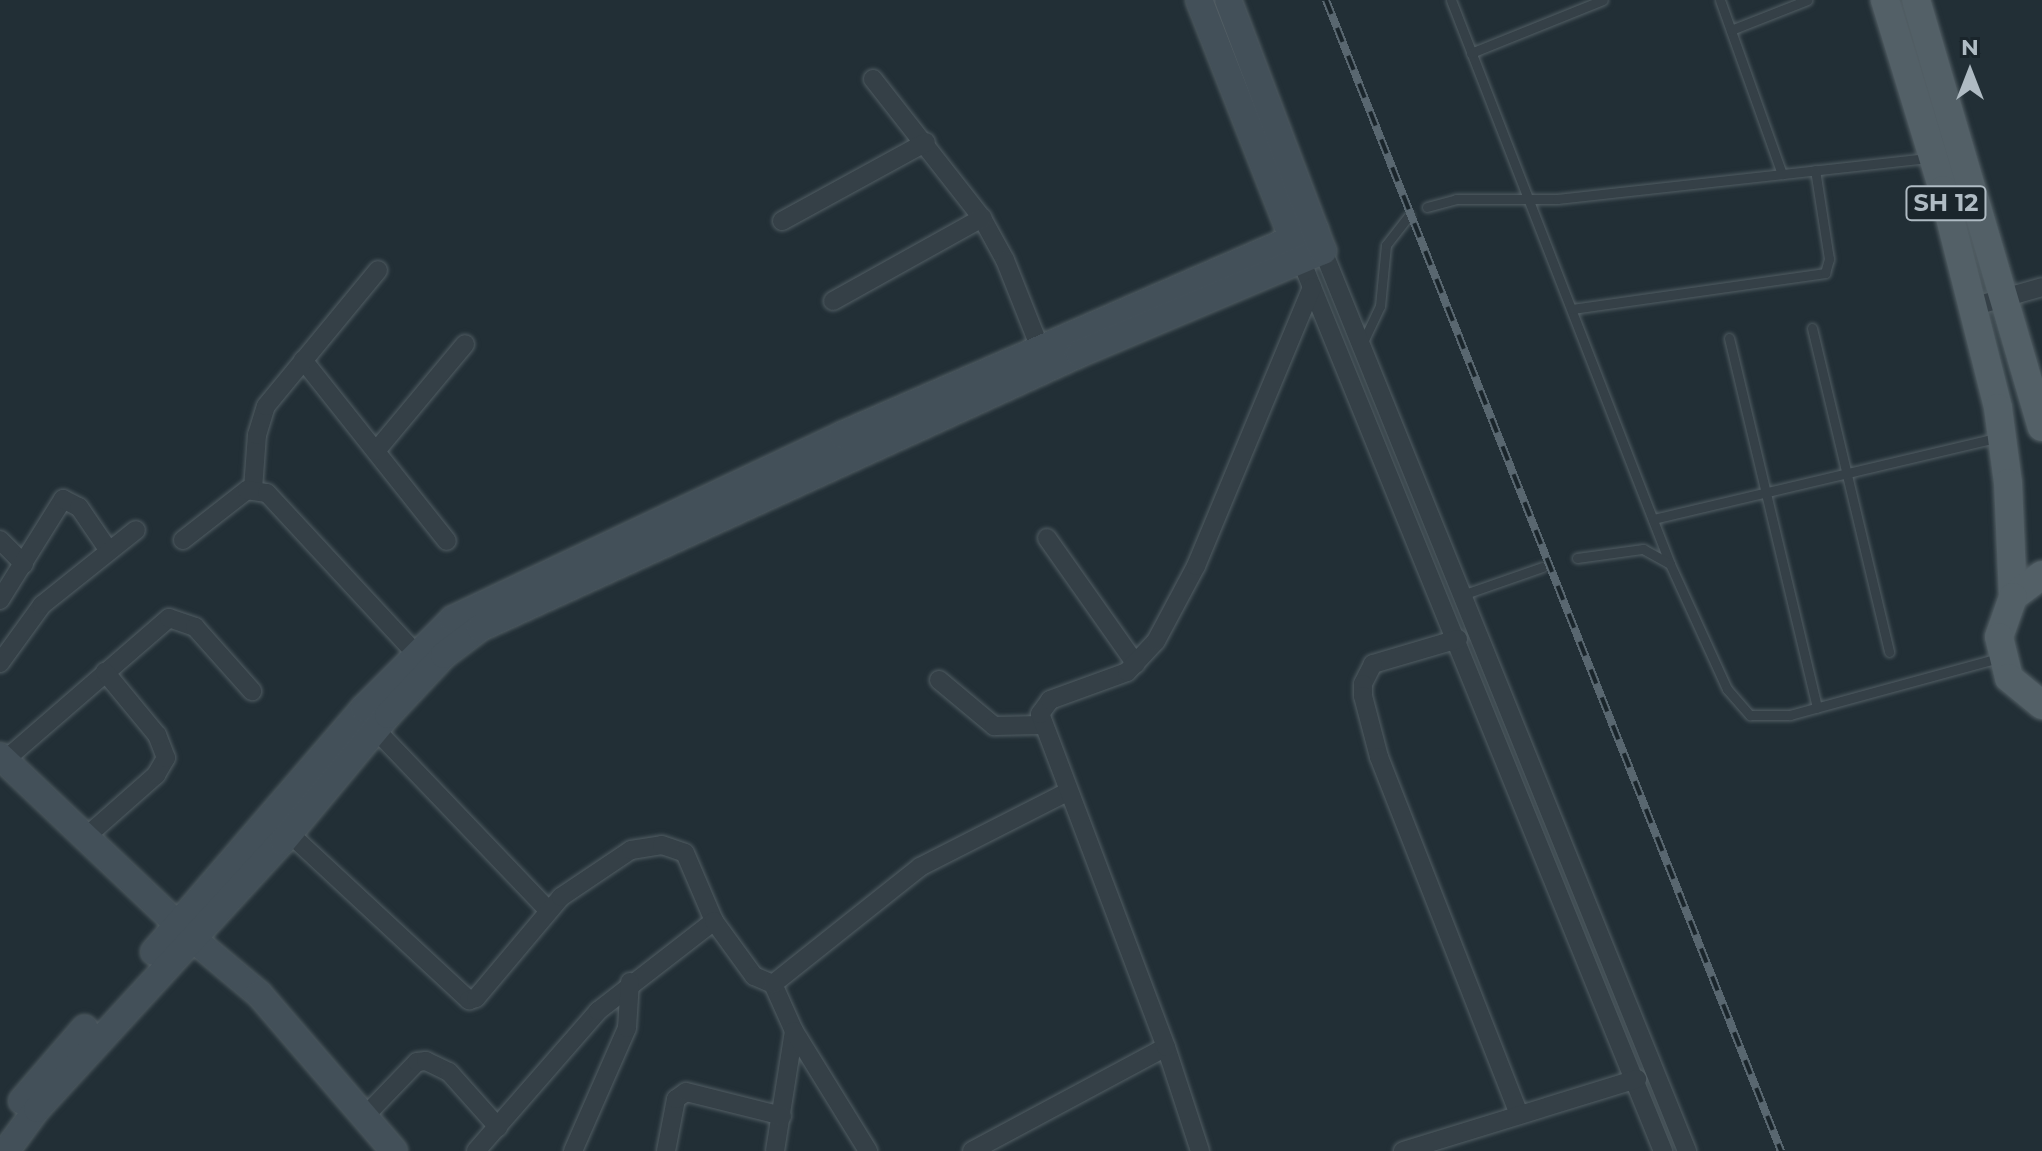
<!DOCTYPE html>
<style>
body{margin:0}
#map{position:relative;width:2042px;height:1151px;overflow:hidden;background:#222f36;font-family:Montserrat,sans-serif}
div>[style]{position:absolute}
.roads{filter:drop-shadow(0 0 2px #525e64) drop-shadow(0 0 2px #525e64)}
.lane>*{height:9px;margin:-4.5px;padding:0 4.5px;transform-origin:4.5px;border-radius:4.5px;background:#354047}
.street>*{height:18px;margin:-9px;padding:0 9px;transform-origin:9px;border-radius:9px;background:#354047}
.secondary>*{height:26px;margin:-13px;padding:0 13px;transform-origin:13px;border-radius:13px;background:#435059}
.primary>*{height:28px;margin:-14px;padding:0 14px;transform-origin:14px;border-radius:14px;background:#536067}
.rail>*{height:8px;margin-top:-4px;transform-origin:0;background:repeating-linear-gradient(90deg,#1a252b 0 15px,#596770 0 30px);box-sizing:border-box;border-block:2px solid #596770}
span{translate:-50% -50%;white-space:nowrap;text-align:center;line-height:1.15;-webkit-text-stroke:6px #1a252b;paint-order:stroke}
.shield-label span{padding:2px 6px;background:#1a252b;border:2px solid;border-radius:6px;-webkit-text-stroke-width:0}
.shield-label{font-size:24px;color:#afbbc3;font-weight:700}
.north{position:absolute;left:1930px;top:32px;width:80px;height:80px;-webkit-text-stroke:6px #1a252b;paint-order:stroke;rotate:0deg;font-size:22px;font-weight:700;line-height:32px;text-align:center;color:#afbbc3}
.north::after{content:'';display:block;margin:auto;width:28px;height:36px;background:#afbbc3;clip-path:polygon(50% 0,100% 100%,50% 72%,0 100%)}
</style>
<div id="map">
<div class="roads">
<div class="lane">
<i style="left:1451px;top:0;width:605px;rotate:68.78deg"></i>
<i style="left:1720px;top:0;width:185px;rotate:70.4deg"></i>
<i style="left:1731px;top:30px;width:82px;rotate:-21.5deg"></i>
<i style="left:1471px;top:53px;width:142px;rotate:-21.9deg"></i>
<i style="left:1427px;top:207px;width:30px;rotate:-15deg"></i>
<i style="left:1456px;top:199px;width:101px"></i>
<i style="left:1557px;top:199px;width:373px;rotate:-6.3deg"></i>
<i style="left:1572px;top:309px;width:256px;rotate:-8.1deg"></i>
<i style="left:1825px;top:273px;width:15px;rotate:-74deg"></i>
<i style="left:1829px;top:259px;width:90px;rotate:-98.9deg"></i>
<i style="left:1812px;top:328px;width:333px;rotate:76.6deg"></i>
<i style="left:1729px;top:338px;width:380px;rotate:76.6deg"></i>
<i style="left:1362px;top:344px;width:42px;rotate:-64.7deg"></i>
<i style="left:1380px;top:306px;width:61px;rotate:-84.4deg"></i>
<i style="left:1386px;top:245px;width:37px;rotate:-52deg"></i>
<i style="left:1653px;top:519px;width:357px;rotate:-13.3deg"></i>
<i style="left:1577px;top:558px;width:67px;rotate:-7.8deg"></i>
<i style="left:1643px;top:549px;width:31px;rotate:29deg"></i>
<i style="left:1670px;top:564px;width:137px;rotate:65.5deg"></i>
<i style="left:1727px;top:689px;width:35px;rotate:49deg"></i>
<i style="left:1750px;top:715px;width:40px"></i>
<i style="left:1790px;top:715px;width:217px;rotate:-15.3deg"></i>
<i style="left:1465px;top:594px;width:82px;rotate:-19.3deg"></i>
</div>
<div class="street">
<i style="left:873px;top:79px;width:177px;rotate:51.9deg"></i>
<i style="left:982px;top:218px;width:48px;rotate:61.3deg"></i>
<i style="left:1005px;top:260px;width:95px;rotate:68.3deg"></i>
<i style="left:782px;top:221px;width:164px;rotate:-28.7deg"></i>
<i style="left:1323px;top:251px;width:971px;rotate:67.98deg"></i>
<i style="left:1301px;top:260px;width:962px;rotate:67.89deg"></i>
<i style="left:833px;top:301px;width:171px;rotate:-29.1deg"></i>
<i style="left:1972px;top:307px;width:73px;rotate:-15.9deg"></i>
<i style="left:303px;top:360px;width:231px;rotate:51.5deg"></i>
<i style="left:376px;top:451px;width:139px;rotate:-50.2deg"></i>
<i style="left:253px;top:489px;width:54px;rotate:-85.8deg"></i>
<i style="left:257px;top:435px;width:30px;rotate:-73deg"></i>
<i style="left:266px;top:406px;width:176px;rotate:-50.5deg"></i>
<i style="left:1047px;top:538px;width:154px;rotate:54.8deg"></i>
<i style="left:0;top:540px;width:34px;rotate:45deg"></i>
<i style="left:183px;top:540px;width:81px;rotate:-38deg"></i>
<i style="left:247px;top:490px;width:20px;rotate:9deg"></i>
<i style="left:267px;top:493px;width:217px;rotate:47.2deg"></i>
<i style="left:0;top:600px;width:119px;rotate:-58deg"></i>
<i style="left:63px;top:499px;width:18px;rotate:27deg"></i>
<i style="left:79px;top:507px;width:53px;rotate:55.7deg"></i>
<i style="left:1458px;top:639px;width:89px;rotate:163.6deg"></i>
<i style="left:1373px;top:664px;width:22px;rotate:117deg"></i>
<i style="left:1363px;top:684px;width:12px;rotate:90deg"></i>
<i style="left:1363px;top:696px;width:63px;rotate:75.3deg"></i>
<i style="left:1379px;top:757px;width:383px;rotate:68.6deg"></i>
<i style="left:0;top:663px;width:72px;rotate:-54.1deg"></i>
<i style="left:42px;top:605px;width:120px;rotate:-38.6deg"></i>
<i style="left:939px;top:680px;width:72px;rotate:39.9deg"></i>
<i style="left:994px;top:726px;width:47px;rotate:-1.2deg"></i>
<i style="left:376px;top:730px;width:249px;rotate:46.3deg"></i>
<i style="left:5px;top:760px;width:217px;rotate:-40.9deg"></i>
<i style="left:169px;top:618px;width:28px;rotate:19deg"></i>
<i style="left:195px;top:627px;width:86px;rotate:48.3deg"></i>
<i style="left:289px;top:833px;width:246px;rotate:42.9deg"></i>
<i style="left:469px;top:1000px;width:7px;rotate:-16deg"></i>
<i style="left:476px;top:998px;width:132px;rotate:-49.9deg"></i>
<i style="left:561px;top:897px;width:84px;rotate:-33.9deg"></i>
<i style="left:631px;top:850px;width:31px;rotate:-9deg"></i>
<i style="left:662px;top:845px;width:24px;rotate:19deg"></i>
<i style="left:685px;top:853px;width:74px;rotate:66.9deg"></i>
<i style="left:88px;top:835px;width:91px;rotate:-41.4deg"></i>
<i style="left:156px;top:775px;width:20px;rotate:-60deg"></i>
<i style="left:166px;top:758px;width:25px;rotate:-111deg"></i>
<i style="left:157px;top:735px;width:82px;rotate:-129.5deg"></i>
<i style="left:773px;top:984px;width:51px;rotate:65.9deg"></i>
<i style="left:794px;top:1031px;width:121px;rotate:99deg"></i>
<i style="left:794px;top:1031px;width:141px;rotate:58.3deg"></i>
<i style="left:365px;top:1116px;width:75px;rotate:-46.1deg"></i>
<i style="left:417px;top:1062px;width:9px;rotate:-6deg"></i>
<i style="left:426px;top:1061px;width:25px;rotate:26deg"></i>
<i style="left:449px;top:1072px;width:74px;rotate:48.3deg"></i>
<i style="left:476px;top:1151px;width:186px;rotate:-48.9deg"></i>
<i style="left:598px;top:1011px;width:147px;rotate:-37.8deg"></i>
<i style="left:714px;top:921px;width:68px;rotate:54deg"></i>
<i style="left:754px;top:976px;width:21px;rotate:23deg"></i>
<i style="left:773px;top:984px;width:188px;rotate:-38.5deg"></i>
<i style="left:920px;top:867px;width:165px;rotate:-27deg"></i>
<i style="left:573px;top:1151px;width:134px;rotate:-66.3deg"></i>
<i style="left:627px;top:1028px;width:46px;rotate:-86.3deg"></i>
<i style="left:666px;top:1151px;width:53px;rotate:-79.1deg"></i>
<i style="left:676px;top:1099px;width:12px;rotate:-35deg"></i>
<i style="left:686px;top:1092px;width:99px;rotate:14deg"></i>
<i style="left:972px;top:1151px;width:220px;rotate:-28.2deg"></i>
<i style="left:1200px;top:1151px;width:109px;rotate:-108.1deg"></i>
<i style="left:1166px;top:1047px;width:356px;rotate:-110.7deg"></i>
<i style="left:1040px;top:714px;width:17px;rotate:-54deg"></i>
<i style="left:1050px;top:700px;width:82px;rotate:-20deg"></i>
<i style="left:1127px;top:672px;width:42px;rotate:-46.9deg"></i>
<i style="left:1156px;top:641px;width:85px;rotate:-61.9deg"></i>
<i style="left:1196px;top:566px;width:302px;rotate:-67.4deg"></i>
<i style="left:1403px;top:1151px;width:245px;rotate:-17.1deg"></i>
</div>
<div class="secondary">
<i style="left:1199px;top:0;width:272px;rotate:68.6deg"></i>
<i style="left:0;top:756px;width:263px;rotate:43.5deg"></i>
<i style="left:191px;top:937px;width:89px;rotate:40deg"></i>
<i style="left:259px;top:994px;width:207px;rotate:49.3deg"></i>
<i style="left:154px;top:952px;width:322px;rotate:-49.3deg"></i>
<i style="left:364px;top:708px;width:126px;rotate:-45deg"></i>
<i style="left:453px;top:619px;width:430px;rotate:-25.3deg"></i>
<i style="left:842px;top:435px;width:516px;rotate:-23.53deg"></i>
<i style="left:22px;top:1101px;width:96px;rotate:-49.2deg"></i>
<i style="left:6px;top:1151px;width:52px;rotate:-53.6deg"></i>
<i style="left:37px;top:1109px;width:364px;rotate:-47.5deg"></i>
<i style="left:283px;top:841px;width:164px;rotate:-50.2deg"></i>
<i style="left:388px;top:715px;width:82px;rotate:-47deg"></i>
<i style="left:444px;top:655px;width:45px;rotate:-36.9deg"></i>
<i style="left:480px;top:628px;width:659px;rotate:-24.58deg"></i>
<i style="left:1079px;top:354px;width:265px;rotate:-22.9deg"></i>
<i style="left:1323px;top:251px;width:268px;rotate:-110.7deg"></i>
</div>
<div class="primary">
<i style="left:1885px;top:0;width:199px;rotate:73deg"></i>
<i style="left:1943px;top:190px;width:225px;rotate:75.8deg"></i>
<i style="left:1998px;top:408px;width:76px;rotate:82.4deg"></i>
<i style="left:2008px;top:483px;width:114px;rotate:87.5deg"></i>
<i style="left:1916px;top:0;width:445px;rotate:73.6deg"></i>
<i style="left:2042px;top:575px;width:36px;rotate:143deg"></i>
<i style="left:2013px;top:597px;width:42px;rotate:109.3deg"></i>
<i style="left:1999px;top:637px;width:42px;rotate:76.3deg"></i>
<i style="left:2009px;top:678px;width:43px;rotate:39.3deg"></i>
</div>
</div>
<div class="rail">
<i style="left:1326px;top:0;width:1238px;rotate:68.43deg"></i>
</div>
<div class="shield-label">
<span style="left:1946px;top:203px">SH 12</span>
</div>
<div class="north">N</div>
</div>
